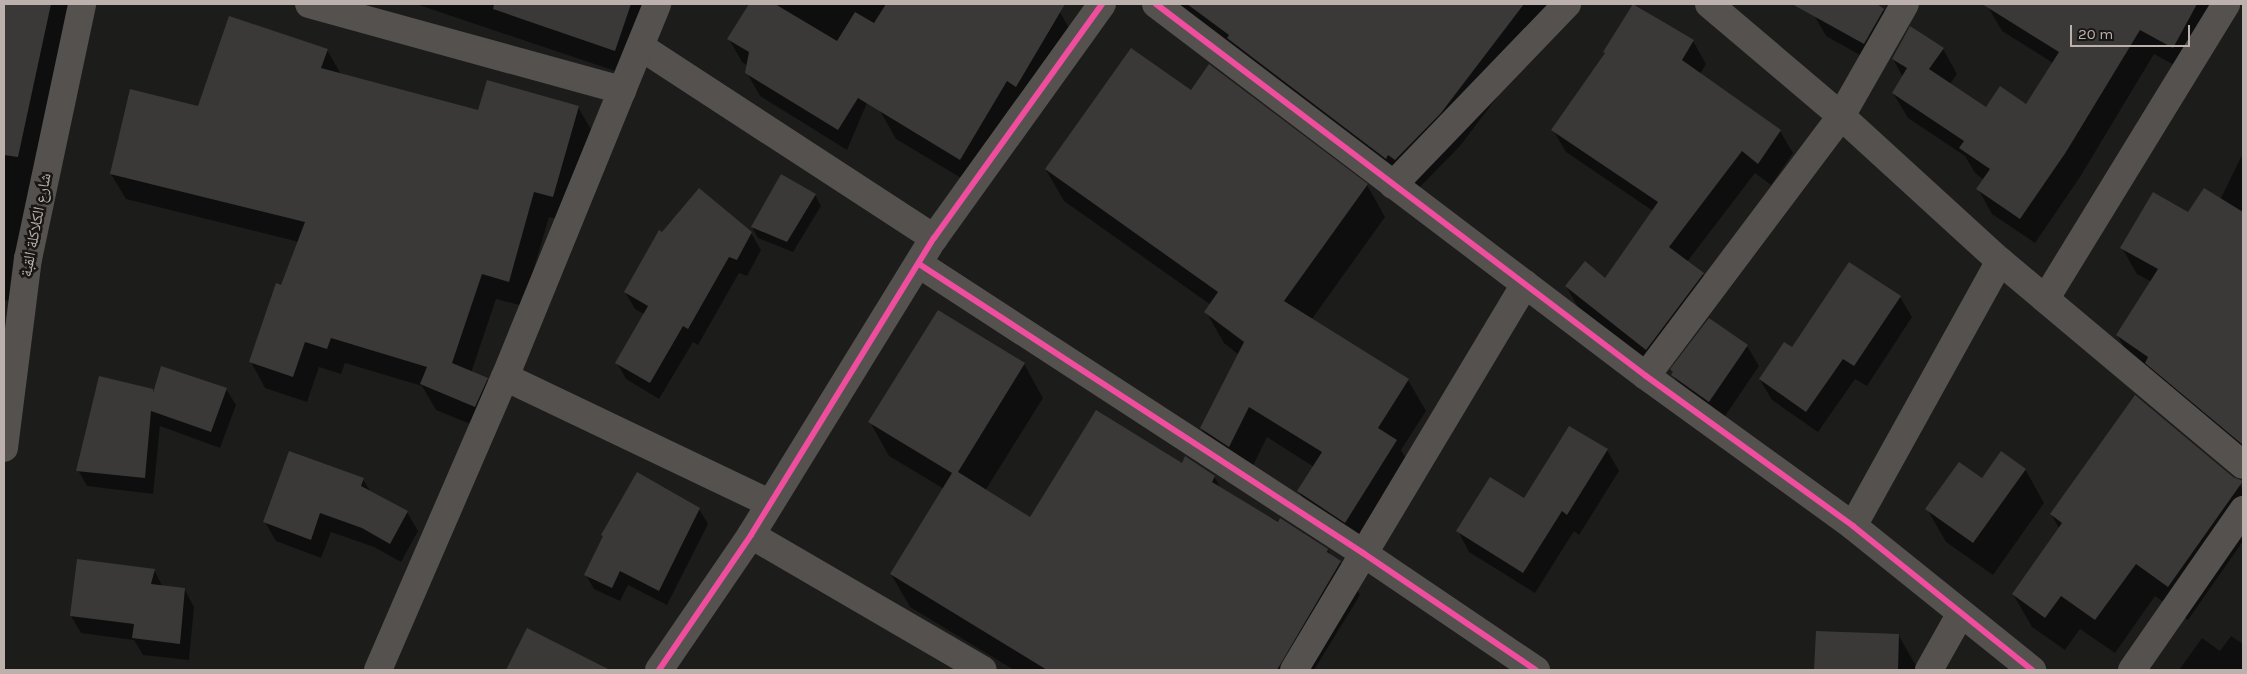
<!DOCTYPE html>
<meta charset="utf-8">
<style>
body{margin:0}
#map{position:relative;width:2247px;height:674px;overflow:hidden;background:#1c1c1b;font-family:Karla,"Noto Naskh Arabic",sans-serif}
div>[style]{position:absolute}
.shadow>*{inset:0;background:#0007}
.building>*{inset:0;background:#3a3938}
.minor>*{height:28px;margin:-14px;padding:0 14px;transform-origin:14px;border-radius:14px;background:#54514f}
.cycleway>*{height:6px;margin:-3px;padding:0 3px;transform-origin:3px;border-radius:3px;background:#ef4d9e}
span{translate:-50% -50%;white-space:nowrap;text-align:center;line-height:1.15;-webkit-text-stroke:5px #181715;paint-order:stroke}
.street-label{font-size:16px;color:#bcb1ad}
.frame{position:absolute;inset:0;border:5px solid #bcb1ad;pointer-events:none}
.scale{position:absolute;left:2070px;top:25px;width:120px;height:22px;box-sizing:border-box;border:2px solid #bcb1ad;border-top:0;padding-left:6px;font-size:15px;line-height:18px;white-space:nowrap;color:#bcb1ad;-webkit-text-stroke:4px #181715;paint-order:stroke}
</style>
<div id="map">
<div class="shadow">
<i style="clip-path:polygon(4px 4px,77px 4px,12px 301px,4px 300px)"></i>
<i style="clip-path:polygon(416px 4px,651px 4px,630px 76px)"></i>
<i style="clip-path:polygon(751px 4px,909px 4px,847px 150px,760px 96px,747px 73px,748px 66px,742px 62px,729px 39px)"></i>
<i style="clip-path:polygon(943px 4px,1045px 4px,1060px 12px,1076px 41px,976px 187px,896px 139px,880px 111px)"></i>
<i style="clip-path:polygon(1169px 4px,1568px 4px,1460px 146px,1414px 193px)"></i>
<i style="clip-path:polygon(1634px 4px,1693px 41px,1706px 64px,1700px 74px,1780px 131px,1793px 153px,1771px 185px,1755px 173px,1687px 262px,1703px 274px,1716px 296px,1659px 372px,1579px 309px,1566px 286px,1605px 279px,1653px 211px,1566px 152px,1553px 130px,1605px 54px,1604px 52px)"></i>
<i style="clip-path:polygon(1820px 4px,1875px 4px,1883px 9px,1895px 30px,1876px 64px,1826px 36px,1814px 15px)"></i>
<i style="clip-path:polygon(1990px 4px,2224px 4px,2187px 72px,2154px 54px,2080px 177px,2035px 243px,1992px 214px,1978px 189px,1984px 180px,1975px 173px,1965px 156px,1908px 118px,1893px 93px,1903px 77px,1893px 59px,1943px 49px,1957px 74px,1950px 84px,1986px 108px,2027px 105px,2053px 63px,2002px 31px,1988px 7px)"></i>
<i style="clip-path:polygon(327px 50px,341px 74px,479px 112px,578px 107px,593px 133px,567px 222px,549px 217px,523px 306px,496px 299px,471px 373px,487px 379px,501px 405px,490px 432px,436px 410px,422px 386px,345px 363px,341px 374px,319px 367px,307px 402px,265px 388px,251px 362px,299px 242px,126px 199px,111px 174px,199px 107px)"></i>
<i style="clip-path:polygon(1191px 92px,1367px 185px,1385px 217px,1312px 319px,1408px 380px,1426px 411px,1401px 450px,1414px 472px,1363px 553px,1317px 523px,1299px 491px,1314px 467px,1267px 437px,1247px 478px,1219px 459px,1201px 428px,1239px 355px,1224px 343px,1206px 312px,1211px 305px,1064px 201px,1046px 170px)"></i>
<i style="clip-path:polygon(2243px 153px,2243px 457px,2132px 361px,2117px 335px,2152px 282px,2137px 274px,2122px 248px,2220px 200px)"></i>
<i style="clip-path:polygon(781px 176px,815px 195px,821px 206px,793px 252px,758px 238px,752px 227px)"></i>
<i style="clip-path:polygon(751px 233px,761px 250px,747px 276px,739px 273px,698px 345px,693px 342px,659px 399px,626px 379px,617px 363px,644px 314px,635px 309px,625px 292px,663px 234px)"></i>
<i style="clip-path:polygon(1900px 297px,1912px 317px,1867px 386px,1855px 379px,1818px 432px,1772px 400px,1760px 380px,1792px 349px)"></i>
<i style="clip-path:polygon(1747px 346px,1759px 366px,1721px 422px,1685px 396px,1673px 375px)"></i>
<i style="clip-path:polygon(1024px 364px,1043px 398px,985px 491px,1030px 519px,1182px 464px,1214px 476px,1221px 489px,1328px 550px,1331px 556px,1340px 562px,1360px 595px,1314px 670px,1014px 670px,910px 607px,891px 574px,944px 489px,889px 456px,870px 422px)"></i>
<i style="clip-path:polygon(226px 389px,236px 405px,220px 448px,160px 426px,153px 494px,87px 486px,78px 470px,152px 390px,154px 393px)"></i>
<i style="clip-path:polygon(1607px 450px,1619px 471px,1579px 535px,1574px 531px,1535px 593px,1469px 552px,1458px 531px,1525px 500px)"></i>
<i style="clip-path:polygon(2025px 469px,2044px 503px,1993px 575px,1946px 542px,1927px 509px,1982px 479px)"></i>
<i style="clip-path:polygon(363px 479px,371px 493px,407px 512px,418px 531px,401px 562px,374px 547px,331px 532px,321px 558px,276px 541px,265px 522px)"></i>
<i style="clip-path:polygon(2240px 485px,2243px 490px,2243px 541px,2188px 620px,2155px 596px,2115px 653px,2080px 629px,2065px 650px,2032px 627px,2013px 594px,2059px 528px,2051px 514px)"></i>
<i style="clip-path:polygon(699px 509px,708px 524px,667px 605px,628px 585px,620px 601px,594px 589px,586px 575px,604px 537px,602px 535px)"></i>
<i style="clip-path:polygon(154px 570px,163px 587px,185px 590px,194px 607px,189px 660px,143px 655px,134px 640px,81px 633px,71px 616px)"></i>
<i style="clip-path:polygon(528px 629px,605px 669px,605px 670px,507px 670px)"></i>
<i style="clip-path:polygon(1817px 632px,1899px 636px,1915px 664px,1915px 670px,1815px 670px)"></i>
<i style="clip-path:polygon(2231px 636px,2243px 644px,2243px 670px,2179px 670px,2202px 638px,2220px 651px)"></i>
</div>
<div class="building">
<i style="clip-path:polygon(4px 4px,51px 4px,18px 157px,4px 155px)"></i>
<i style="clip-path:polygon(494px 4px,631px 4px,615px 51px,493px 9px)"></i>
<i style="clip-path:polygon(749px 4px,775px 4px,837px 41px,855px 12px,874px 23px,886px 4px,1065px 4px,1016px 87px,1007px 81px,960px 160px,858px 98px,838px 130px,745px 73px,749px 52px,727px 39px)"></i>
<i style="clip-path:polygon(1187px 4px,1524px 4px,1441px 113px,1395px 160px,1388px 155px,1386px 159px,1227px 38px,1229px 35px)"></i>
<i style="clip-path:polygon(1633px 4px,1694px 40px,1682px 60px,1781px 130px,1758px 164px,1742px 151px,1669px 247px,1704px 273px,1646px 350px,1565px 286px,1585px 261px,1605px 278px,1658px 202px,1551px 130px,1605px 53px,1603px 52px)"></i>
<i style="clip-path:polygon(1792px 4px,1877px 4px,1884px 9px,1864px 44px)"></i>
<i style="clip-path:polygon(1982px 4px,2197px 4px,2173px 48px,2140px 30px,2066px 152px,2020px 219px,1976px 189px,1990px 169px,1959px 148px,1964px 141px,1892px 93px,1907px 68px,1892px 59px,1910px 26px,1944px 48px,1929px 69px,1986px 107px,2000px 86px,2026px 104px,2059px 52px)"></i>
<i style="clip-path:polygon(229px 16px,328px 49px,321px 68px,478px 110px,487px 80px,579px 106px,553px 197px,534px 192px,509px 282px,482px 274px,452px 363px,488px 378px,475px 407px,420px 384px,427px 367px,331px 338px,327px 349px,305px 342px,293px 377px,249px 362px,276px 283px,281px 285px,305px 222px,110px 174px,130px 89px,198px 106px)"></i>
<i style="clip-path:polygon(1131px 48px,1191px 90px,1209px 64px,1368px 184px,1284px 301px,1409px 379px,1378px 428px,1397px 440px,1345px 523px,1297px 491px,1322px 452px,1249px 407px,1229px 447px,1200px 428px,1244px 342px,1204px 312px,1218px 292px,1045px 169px)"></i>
<i style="clip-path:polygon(781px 174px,816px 194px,787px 242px,751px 227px)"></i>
<i style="clip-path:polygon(699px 188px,752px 232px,737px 260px,729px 257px,688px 329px,683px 326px,650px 383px,615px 363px,648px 306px,624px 292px,659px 230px,662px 232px)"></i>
<i style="clip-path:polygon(2204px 188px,2243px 212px,2243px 445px,2145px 363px,2148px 357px,2116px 335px,2158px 269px,2120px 248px,2153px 192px,2188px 212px)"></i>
<i style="clip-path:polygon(1849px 262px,1901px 296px,1854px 366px,1843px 359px,1806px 412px,1759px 379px,1784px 342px,1792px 347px)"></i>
<i style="clip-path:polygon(938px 310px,1025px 363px,958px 472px,1030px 517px,1096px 410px,1182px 463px,1185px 456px,1215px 476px,1212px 482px,1278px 522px,1280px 518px,1328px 549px,1327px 552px,1341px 561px,1277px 670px,1047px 670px,890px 574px,952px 473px,868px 422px)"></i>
<i style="clip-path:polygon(1709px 318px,1748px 345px,1709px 402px,1671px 375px,1673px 372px,1670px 369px)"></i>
<i style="clip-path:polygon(161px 366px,227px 388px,211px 432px,151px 411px,145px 478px,76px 471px,99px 376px,153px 389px,153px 393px)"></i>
<i style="clip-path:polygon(2135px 395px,2233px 477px,2243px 481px,2168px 587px,2136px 564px,2095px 620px,2061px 596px,2045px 618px,2012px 594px,2062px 523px,2050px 514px)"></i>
<i style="clip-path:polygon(1569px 426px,1608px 449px,1567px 515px,1562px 511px,1523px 573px,1456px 531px,1490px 477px,1524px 498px)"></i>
<i style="clip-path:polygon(289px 451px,364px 478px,361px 486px,408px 511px,390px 544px,362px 528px,320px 513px,311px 540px,263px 522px)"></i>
<i style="clip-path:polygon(2001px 451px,2026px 469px,1973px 543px,1925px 509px,1959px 462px,1982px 478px)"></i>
<i style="clip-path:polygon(637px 472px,700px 508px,659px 591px,620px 571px,612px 588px,584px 575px,603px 536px,601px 535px)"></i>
<i style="clip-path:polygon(77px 559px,155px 569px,151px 584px,185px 588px,180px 644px,132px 638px,134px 624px,70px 616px)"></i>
<i style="clip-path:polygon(527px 628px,610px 670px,506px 670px)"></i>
<i style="clip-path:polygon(1816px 631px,1899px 634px,1898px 670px,1814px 670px)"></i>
</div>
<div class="minor">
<i style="left:309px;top:4px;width:325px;rotate:15.4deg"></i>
<i style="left:1156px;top:4px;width:615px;rotate:37.21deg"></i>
<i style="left:1646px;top:376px;width:256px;rotate:35.9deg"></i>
<i style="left:1853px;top:526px;width:230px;rotate:38.8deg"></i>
<i style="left:1709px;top:4px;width:173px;rotate:40.3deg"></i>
<i style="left:1841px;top:116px;width:215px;rotate:42.4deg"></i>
<i style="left:2000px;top:261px;width:317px;rotate:40deg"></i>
<i style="left:641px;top:47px;width:350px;rotate:33.1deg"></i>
<i style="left:1393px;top:185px;width:251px;rotate:-46.1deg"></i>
<i style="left:919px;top:264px;width:530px;rotate:33.06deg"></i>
<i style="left:1363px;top:553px;width:209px;rotate:34.1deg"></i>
<i style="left:2046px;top:298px;width:345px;rotate:-58.5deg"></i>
<i style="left:1646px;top:376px;width:325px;rotate:-53.1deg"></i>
<i style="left:1841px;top:116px;width:129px;rotate:-60.3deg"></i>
<i style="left:505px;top:377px;width:293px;rotate:25.5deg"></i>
<i style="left:4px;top:448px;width:191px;rotate:-82.8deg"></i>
<i style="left:28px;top:259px;width:261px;rotate:-78deg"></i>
<i style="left:1853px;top:526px;width:303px;rotate:-61deg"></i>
<i style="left:751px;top:535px;width:268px;rotate:30.2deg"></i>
<i style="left:378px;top:670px;width:319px;rotate:-66.6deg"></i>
<i style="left:505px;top:377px;width:403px;rotate:-67.8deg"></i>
<i style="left:659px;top:670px;width:163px;rotate:-55.7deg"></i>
<i style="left:751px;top:535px;width:349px;rotate:-58.4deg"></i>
<i style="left:934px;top:238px;width:288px;rotate:-54.3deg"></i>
<i style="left:1294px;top:670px;width:450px;rotate:-59.1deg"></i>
<i style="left:1929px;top:670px;width:65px;rotate:-60.7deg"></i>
<i style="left:2132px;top:670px;width:195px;rotate:-55.2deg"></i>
</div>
<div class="cycleway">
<i style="left:1156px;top:4px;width:615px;rotate:37.21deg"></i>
<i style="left:1646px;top:376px;width:256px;rotate:35.9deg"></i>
<i style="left:1853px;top:526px;width:230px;rotate:38.8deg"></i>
<i style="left:919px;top:264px;width:530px;rotate:33.06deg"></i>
<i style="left:1363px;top:553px;width:209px;rotate:34.1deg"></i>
<i style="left:659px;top:670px;width:163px;rotate:-55.7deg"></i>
<i style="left:751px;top:535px;width:349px;rotate:-58.4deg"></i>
<i style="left:934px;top:238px;width:288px;rotate:-54.3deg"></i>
</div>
<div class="street-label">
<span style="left:36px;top:225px;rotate:-79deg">شارع الكلاكلة القبة</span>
</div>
<div class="frame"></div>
<div class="scale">20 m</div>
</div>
